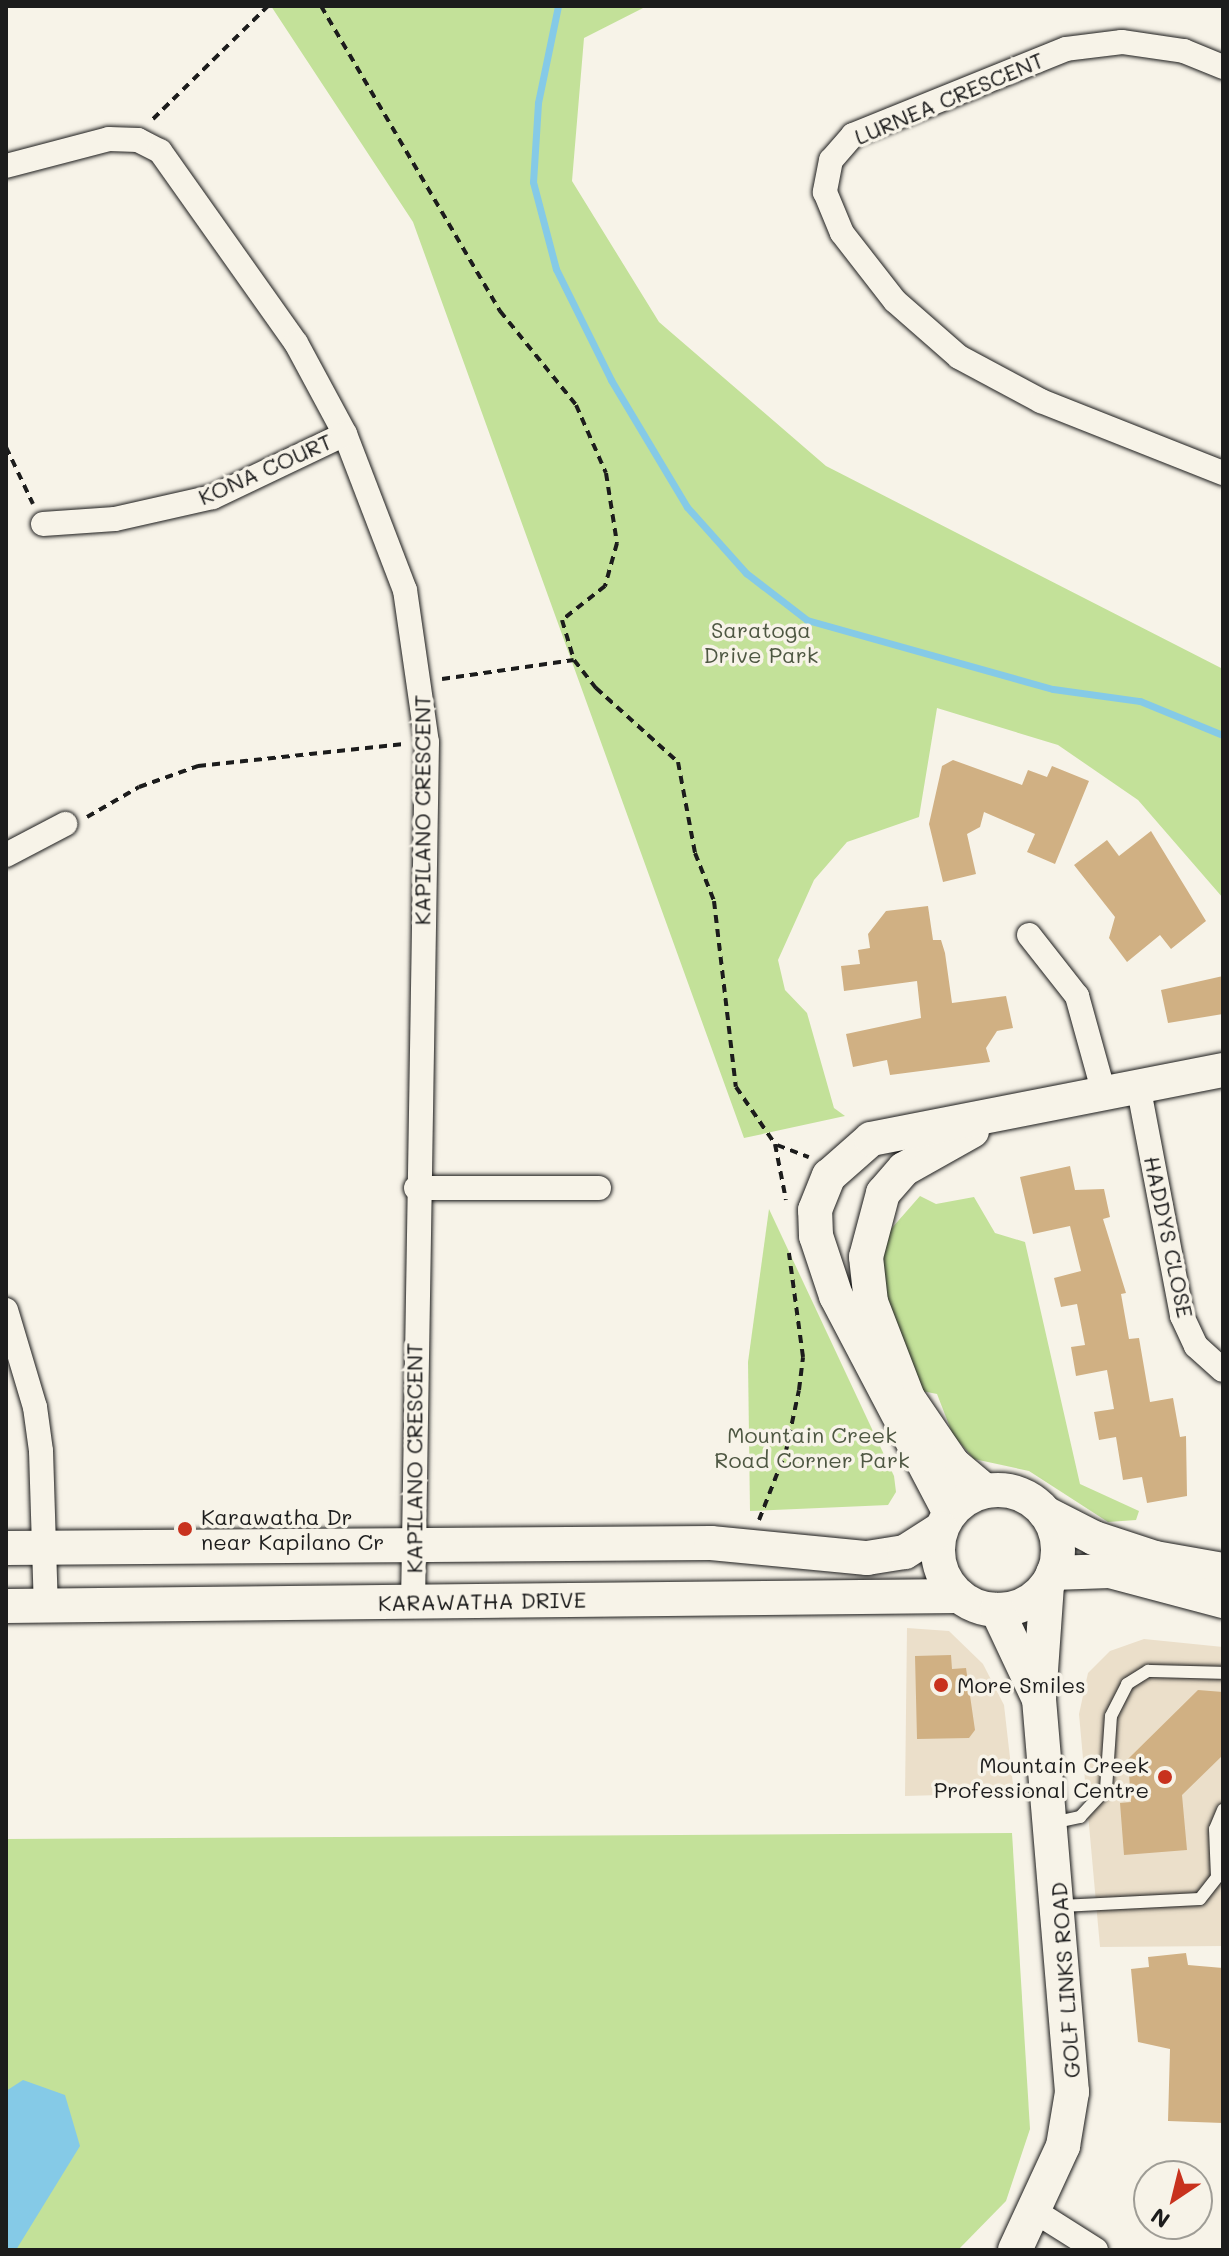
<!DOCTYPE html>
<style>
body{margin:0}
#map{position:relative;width:1229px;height:2256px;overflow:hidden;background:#f7f3e8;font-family:Mali,sans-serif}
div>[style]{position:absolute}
.built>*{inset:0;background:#ebdfca}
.green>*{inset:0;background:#c3e199}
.water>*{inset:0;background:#85cae7}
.stream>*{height:7px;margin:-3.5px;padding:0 3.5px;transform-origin:3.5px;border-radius:3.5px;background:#85cae7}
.building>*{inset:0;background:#d0b083}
.path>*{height:4px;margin-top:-2px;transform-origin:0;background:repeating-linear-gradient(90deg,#1c1c1c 0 8px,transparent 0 14px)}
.roads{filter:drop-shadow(0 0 2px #1c1c1c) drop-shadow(0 0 2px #1c1c1c)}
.lane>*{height:12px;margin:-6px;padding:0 6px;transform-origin:6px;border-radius:6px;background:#f7f3e8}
.street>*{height:24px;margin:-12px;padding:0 12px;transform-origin:12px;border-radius:12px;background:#f7f3e8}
.secondary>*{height:34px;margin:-17px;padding:0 17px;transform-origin:17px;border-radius:17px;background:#f7f3e8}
.secondary>.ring{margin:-17px;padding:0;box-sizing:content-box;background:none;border:34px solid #f7f3e8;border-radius:50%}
.dots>*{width:22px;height:22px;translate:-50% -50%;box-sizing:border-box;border:4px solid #f7f3e8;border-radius:50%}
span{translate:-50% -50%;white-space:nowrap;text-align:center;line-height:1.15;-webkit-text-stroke:7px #f7f3e8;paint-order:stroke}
.street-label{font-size:22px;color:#1c1c1c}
.park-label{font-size:22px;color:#4e5742}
.poi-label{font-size:22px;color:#1c1c1c}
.left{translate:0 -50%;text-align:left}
.right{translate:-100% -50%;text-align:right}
.frame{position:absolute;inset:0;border:8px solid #1c1c1c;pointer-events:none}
.north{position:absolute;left:1133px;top:2160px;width:80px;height:80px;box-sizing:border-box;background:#f7f3e8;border:2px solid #9f9d96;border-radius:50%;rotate:215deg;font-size:22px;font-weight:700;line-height:32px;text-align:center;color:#1c1c1c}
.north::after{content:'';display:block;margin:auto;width:28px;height:36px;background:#c8321e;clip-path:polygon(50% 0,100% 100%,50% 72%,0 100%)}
</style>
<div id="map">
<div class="built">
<i style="clip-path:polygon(907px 1628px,949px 1631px,983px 1664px,1004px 1705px,1014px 1793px,905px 1796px)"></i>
<i style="clip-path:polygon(1144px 1639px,1223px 1647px,1223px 1946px,1100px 1947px,1079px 1714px,1088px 1673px,1110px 1651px)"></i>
</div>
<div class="green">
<i style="clip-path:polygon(271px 6px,647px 6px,584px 38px,572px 181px,659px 322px,826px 466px,1223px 669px,1223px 898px,1138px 800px,1058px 745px,937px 708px,919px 817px,847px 842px,814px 880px,778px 960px,785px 990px,807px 1013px,834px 1108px,845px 1116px,744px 1138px,413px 222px)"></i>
<i style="clip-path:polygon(920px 1196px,936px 1204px,974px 1197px,995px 1233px,1025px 1242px,1080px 1484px,1139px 1511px,1136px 1520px,1108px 1522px,1029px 1471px,974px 1459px,953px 1435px,937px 1394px,922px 1391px,876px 1283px,884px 1237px)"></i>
<i style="clip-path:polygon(769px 1209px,894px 1476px,896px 1492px,888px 1505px,750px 1511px,748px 1362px)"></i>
<i style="clip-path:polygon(1012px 1833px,1030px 2129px,1006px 2201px,958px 2250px,6px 2250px,6px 1839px)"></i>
</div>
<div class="water">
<i style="clip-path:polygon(23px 2080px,65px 2095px,80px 2146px,16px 2250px,6px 2250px,6px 2091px)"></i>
</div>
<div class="stream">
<i style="left:558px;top:6px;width:99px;rotate:101.7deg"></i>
<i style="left:538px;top:103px;width:79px;rotate:93.6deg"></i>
<i style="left:533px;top:182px;width:90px;rotate:75.2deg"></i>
<i style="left:556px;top:269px;width:124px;rotate:63.6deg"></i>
<i style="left:611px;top:380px;width:148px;rotate:59.1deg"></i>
<i style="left:687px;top:507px;width:89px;rotate:48.2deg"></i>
<i style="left:746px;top:573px;width:77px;rotate:37.6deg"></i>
<i style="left:807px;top:620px;width:255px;rotate:15.7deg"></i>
<i style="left:1053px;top:689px;width:88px;rotate:7.9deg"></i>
<i style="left:1140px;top:701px;width:90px;rotate:22.3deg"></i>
</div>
<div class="building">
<i style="clip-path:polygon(953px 760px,1022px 785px,1028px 770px,1047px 777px,1052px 766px,1089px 781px,1055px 864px,1027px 852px,1035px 834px,984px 812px,980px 827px,967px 834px,976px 874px,943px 882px,929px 824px,942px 766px)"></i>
<i style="clip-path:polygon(1151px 831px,1206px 921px,1171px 949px,1160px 935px,1127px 962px,1109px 938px,1115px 917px,1074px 865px,1107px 840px,1119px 856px)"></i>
<i style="clip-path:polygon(928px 906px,933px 940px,941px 940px,945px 953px,952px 1003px,1006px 996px,1013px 1028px,997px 1031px,986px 1048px,990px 1062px,890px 1075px,887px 1060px,853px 1067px,846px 1034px,921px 1018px,917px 981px,844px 991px,841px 966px,860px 964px,858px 950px,870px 948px,868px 934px,886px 911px)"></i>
<i style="clip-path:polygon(1223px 976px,1223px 1014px,1168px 1023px,1161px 990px)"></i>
<i style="clip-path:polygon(1070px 1166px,1075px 1190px,1104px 1189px,1110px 1217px,1103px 1219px,1126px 1293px,1121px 1294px,1129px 1339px,1139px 1338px,1150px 1402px,1173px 1398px,1180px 1437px,1186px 1436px,1187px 1496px,1147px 1503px,1142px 1477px,1123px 1480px,1116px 1437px,1099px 1440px,1094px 1412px,1114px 1409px,1107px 1370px,1076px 1376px,1071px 1347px,1085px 1345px,1077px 1304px,1061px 1307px,1054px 1278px,1081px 1271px,1070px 1226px,1033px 1234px,1020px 1177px)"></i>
<i style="clip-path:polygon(951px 1655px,952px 1669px,966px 1668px,975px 1730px,969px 1738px,917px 1739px,915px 1656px)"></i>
<i style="clip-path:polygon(1198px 1690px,1223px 1692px,1223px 1755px,1182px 1795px,1187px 1850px,1124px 1855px,1120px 1803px,1131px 1802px,1128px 1759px)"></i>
<i style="clip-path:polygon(1186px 1953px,1188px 1965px,1223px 1968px,1223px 2123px,1168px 2121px,1170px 2049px,1138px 2042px,1131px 1969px,1149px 1967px,1148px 1957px)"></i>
</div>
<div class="path">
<i style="left:321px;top:6px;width:354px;rotate:59.6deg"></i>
<i style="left:500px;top:311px;width:121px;rotate:51deg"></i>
<i style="left:576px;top:405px;width:74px;rotate:66.2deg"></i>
<i style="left:606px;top:473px;width:71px;rotate:81.1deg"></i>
<i style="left:617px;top:543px;width:45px;rotate:105.6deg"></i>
<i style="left:605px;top:586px;width:55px;rotate:141.7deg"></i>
<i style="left:562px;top:620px;width:42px;rotate:73.3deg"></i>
<i style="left:574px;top:660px;width:36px;rotate:52deg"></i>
<i style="left:596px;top:688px;width:110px;rotate:42.1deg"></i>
<i style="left:678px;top:762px;width:93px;rotate:79.4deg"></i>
<i style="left:695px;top:853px;width:52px;rotate:68.4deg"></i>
<i style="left:714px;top:901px;width:187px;rotate:83.3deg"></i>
<i style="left:736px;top:1087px;width:69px;rotate:55.6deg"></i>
<i style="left:775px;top:1144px;width:57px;rotate:78.9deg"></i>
<i style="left:153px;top:119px;width:161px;rotate:-44.5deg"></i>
<i style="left:6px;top:447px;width:63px;rotate:64.7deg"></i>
<i style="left:442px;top:679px;width:133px;rotate:-8.2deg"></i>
<i style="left:87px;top:817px;width:60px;rotate:-30deg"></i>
<i style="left:139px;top:787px;width:63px;rotate:-19.6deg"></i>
<i style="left:198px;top:766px;width:207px;rotate:-6.1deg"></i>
<i style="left:777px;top:1145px;width:34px;rotate:21deg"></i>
<i style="left:759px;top:1520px;width:74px;rotate:-68.6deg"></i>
<i style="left:786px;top:1451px;width:62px;rotate:-78deg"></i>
<i style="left:799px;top:1390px;width:33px;rotate:-83deg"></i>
<i style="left:803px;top:1357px;width:105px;rotate:-97.7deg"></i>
</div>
<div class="roads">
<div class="lane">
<i style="left:1052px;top:1823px;width:29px;rotate:-12deg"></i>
<i style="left:1080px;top:1817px;width:38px;rotate:-47deg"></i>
<i style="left:1106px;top:1789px;width:73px;rotate:-86.1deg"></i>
<i style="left:1111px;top:1716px;width:36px;rotate:-63deg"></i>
<i style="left:1127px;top:1684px;width:25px;rotate:-32deg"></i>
<i style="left:1148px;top:1671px;width:75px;rotate:1.5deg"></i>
<i style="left:1061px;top:1906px;width:139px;rotate:-2.9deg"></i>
<i style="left:1200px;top:1899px;width:28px;rotate:-52deg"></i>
<i style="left:1217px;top:1877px;width:48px;rotate:-92.4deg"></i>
<i style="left:1215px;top:1829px;width:21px;rotate:-67deg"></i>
</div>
<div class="street">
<i style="left:1223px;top:67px;width:42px;rotate:-157.7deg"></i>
<i style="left:1184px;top:51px;width:63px;rotate:-171.7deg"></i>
<i style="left:1122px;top:42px;width:56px;rotate:172.9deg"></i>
<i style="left:1066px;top:49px;width:230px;rotate:158deg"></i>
<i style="left:853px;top:135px;width:33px;rotate:131deg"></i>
<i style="left:831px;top:160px;width:33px;rotate:101deg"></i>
<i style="left:825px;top:192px;width:44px;rotate:67.5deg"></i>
<i style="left:842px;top:233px;width:86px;rotate:52.1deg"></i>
<i style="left:895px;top:301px;width:85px;rotate:41.2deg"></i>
<i style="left:959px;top:357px;width:93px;rotate:28.2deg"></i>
<i style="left:1041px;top:401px;width:196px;rotate:21.6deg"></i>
<i style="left:6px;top:166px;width:106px;rotate:-14.7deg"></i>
<i style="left:109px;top:139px;width:29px;rotate:2deg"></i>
<i style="left:138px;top:140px;width:25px;rotate:27deg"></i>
<i style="left:160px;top:151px;width:235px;rotate:54.7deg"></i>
<i style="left:296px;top:343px;width:103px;rotate:61.7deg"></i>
<i style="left:345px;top:434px;width:167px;rotate:69deg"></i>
<i style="left:405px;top:590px;width:154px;rotate:81.8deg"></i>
<i style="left:427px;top:742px;width:861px;rotate:90.93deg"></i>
<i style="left:43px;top:524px;width:72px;rotate:-4deg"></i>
<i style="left:115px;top:519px;width:100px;rotate:-12.7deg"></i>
<i style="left:213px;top:497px;width:146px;rotate:-25.5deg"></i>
<i style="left:6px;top:855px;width:67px;rotate:-27.7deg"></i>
<i style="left:1029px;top:935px;width:78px;rotate:51.8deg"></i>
<i style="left:1077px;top:996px;width:105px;rotate:74.5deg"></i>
<i style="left:1139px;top:1090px;width:230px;rotate:79.2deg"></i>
<i style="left:1182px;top:1316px;width:33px;rotate:65deg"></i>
<i style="left:1196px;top:1346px;width:36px;rotate:42deg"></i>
<i style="left:416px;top:1188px;width:183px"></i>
<i style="left:6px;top:1310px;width:101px;rotate:73.4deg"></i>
<i style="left:35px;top:1407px;width:44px;rotate:82.2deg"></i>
<i style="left:41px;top:1451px;width:155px;rotate:88.2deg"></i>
<i style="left:1036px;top:2212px;width:71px;rotate:32.3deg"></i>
</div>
<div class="secondary">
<i style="left:972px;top:1131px;width:78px;rotate:150.8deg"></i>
<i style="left:904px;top:1169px;width:32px;rotate:131deg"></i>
<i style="left:883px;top:1193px;width:66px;rotate:104.9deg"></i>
<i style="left:866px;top:1257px;width:45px;rotate:83.7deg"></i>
<i style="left:871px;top:1302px;width:103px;rotate:68.9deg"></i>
<i style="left:908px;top:1398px;width:80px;rotate:55.7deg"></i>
<i style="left:953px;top:1464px;width:42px;rotate:40.2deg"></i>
<i class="ring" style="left:938px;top:1490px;width:86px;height:86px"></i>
<i style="left:950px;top:1513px;width:245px;rotate:-117.7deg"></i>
<i style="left:836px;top:1296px;width:63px;rotate:-108.4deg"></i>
<i style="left:816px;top:1236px;width:26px;rotate:-92deg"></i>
<i style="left:815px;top:1210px;width:37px;rotate:-68deg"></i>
<i style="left:829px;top:1176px;width:56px;rotate:-41.4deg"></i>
<i style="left:871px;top:1139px;width:359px;rotate:-11.1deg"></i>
<i style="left:1045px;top:1513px;width:55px;rotate:27deg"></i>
<i style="left:1094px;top:1538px;width:64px;rotate:18.2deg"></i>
<i style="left:1155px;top:1558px;width:69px;rotate:10deg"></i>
<i style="left:6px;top:1548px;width:705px;rotate:-0.41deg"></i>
<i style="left:711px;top:1543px;width:157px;rotate:5.5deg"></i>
<i style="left:867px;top:1558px;width:38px;rotate:-9deg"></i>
<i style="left:905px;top:1552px;width:43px;rotate:-32.6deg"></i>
<i style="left:1053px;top:1573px;width:57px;rotate:-2deg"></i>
<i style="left:1110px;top:1571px;width:117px;rotate:14.9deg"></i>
<i style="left:6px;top:1606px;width:953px;rotate:-0.6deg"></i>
<i style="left:997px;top:1610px;width:94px;rotate:64.8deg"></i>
<i style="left:1015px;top:2250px;width:115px;rotate:-65.2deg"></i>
<i style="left:1063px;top:2146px;width:55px;rotate:-80.5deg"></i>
<i style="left:1072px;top:2092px;width:394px;rotate:-94.8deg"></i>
<i style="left:1039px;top:1699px;width:114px;rotate:-86deg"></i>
</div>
</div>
<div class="dots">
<i style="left:185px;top:1529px;background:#c8321e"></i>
<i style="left:941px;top:1685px;background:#c8321e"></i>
<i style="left:1165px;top:1777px;background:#c8321e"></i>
</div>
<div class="street-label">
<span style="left:949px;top:98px;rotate:-23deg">LURNEA CRESCENT</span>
<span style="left:265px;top:469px;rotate:-24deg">KONA COURT</span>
<span style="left:422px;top:810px;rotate:-90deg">KAPILANO CRESCENT</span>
<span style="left:1169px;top:1237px;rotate:78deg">HADDYS CLOSE</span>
<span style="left:414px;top:1458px;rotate:-90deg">KAPILANO CRESCENT</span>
<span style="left:482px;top:1601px;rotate:-1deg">KARAWATHA DRIVE</span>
<span style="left:1065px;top:1980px;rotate:-94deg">GOLF LINKS ROAD</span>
</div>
<div class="park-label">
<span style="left:761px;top:642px">Saratoga<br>Drive Park</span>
<span style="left:812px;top:1447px">Mountain Creek<br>Road Corner Park</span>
</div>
<div class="poi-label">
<span class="left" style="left:201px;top:1529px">Karawatha Dr<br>near Kapilano Cr</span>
<span class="left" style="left:957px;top:1685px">More Smiles</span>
<span class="right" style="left:1149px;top:1777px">Mountain Creek<br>Professional Centre</span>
</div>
<div class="frame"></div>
<div class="north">N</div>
</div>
